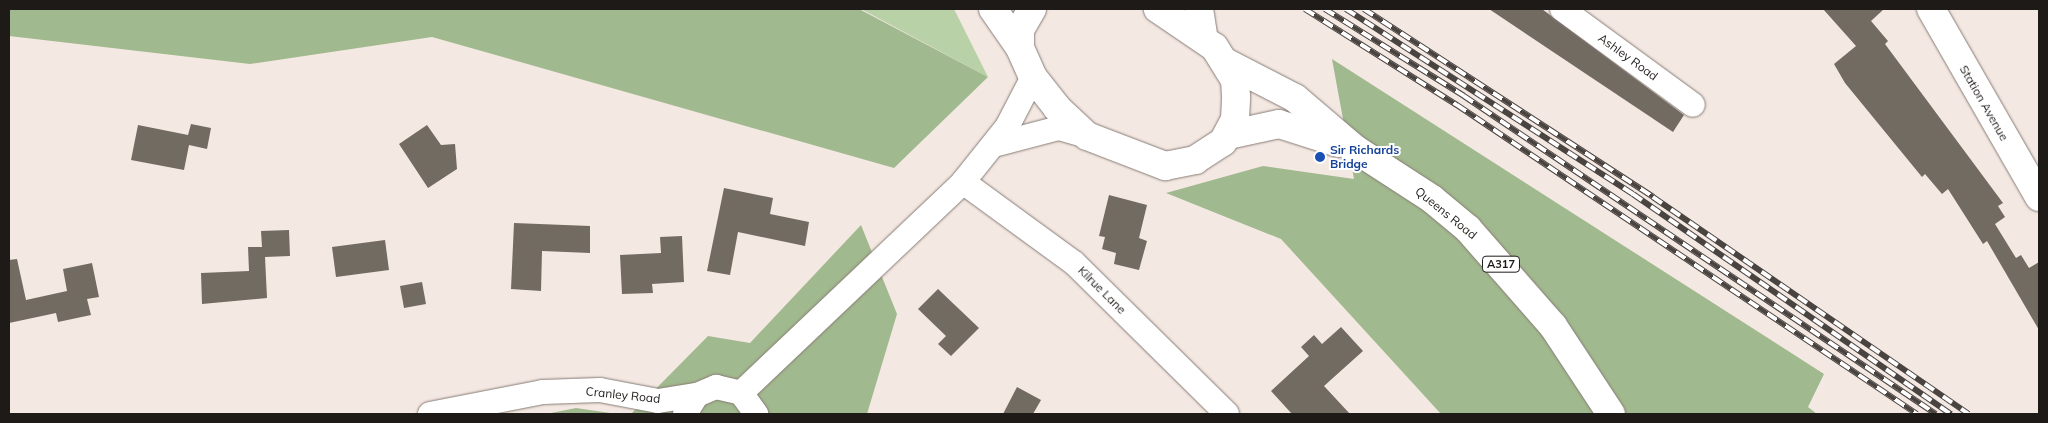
<!DOCTYPE html>
<style>
body{margin:0}
#map{position:relative;width:2048px;height:423px;overflow:hidden;background:#f4e8e2;font-family:Mulish,sans-serif}
div>[style]{position:absolute}
.green>*{inset:0;background:#b9d1a6}
.forest>*{inset:0;background:#a1b98e}
.building>*{inset:0;background:#716b62}
.roads{filter:drop-shadow(0 0 1px #867c76) drop-shadow(0 0 1px #867c76)}
.street>*{height:24px;margin:-12px;padding:0 12px;transform-origin:12px;border-radius:12px;background:#fff}
.secondary>*{height:28px;margin:-14px;padding:0 14px;transform-origin:14px;border-radius:14px;background:#fff}
.primary>*{height:28px;margin:-14px;padding:0 14px;transform-origin:14px;border-radius:14px;background:#fff}
.rail>*{height:5.5px;margin-top:-2.75px;transform-origin:0;background:repeating-linear-gradient(90deg,#fff 0 11px,#4a4441 0 22px);box-sizing:border-box;border-block:1px solid #4a4441}
.dots>*{width:14px;height:14px;translate:-50% -50%;box-sizing:border-box;border:2px solid #fff;border-radius:50%}
span{translate:-50% -50%;white-space:nowrap;text-align:center;line-height:1.15;-webkit-text-stroke:4px #fff;paint-order:stroke}
.shield-label span{padding:1px 4px;background:#fff;border:1px solid;border-radius:4px;-webkit-text-stroke-width:0}
.shield-label{font-size:11px;color:#1e1a18;font-weight:700}
.street-label{font-size:12px;color:#1e1a18}
.transit-label{font-size:12px;color:#164399;font-weight:700}
.left{translate:0 -50%;text-align:left}
.frame{position:absolute;inset:0;border:10px solid #1e1a18;pointer-events:none}
</style>
<div id="map">
<div class="green">
<i style="clip-path:polygon(859px 9px,954px 9px,988px 77px,863px 10px)"></i>
</div>
<div class="forest">
<i style="clip-path:polygon(9px 9px,859px 9px,988px 77px,894px 168px,432px 37px,250px 64px,9px 36px)"></i>
<i style="clip-path:polygon(1332px 59px,1824px 374px,1808px 407px,1817px 414px,1441px 414px,1281px 239px,1166px 193px,1263px 166px,1354px 179px)"></i>
<i style="clip-path:polygon(861px 225px,897px 314px,867px 414px,631px 414px,708px 336px,750px 343px)"></i>
<i style="clip-path:polygon(576px 408px,617px 414px,546px 414px)"></i>
</div>
<div class="building">
<i style="clip-path:polygon(1489px 9px,1542px 9px,1684px 115px,1673px 132px)"></i>
<i style="clip-path:polygon(1823px 9px,1884px 9px,1871px 21px,1888px 41px,1885px 44px,2003px 203px,1998px 206px,2005px 217px,1995px 224px,2016px 258px,2021px 255px,2029px 268px,2039px 262px,2039px 330px,1987px 241px,1983px 244px,1948px 189px,1942px 194px,1925px 174px,1922px 177px,1845px 83px,1834px 64px,1856px 46px)"></i>
<i style="clip-path:polygon(191px 124px,211px 128px,207px 149px,189px 145px,184px 170px,131px 160px,138px 125px,188px 135px)"></i>
<i style="clip-path:polygon(427px 125px,441px 145px,455px 144px,457px 169px,428px 188px,399px 144px)"></i>
<i style="clip-path:polygon(724px 188px,773px 198px,770px 214px,809px 222px,805px 246px,738px 232px,730px 275px,707px 271px)"></i>
<i style="clip-path:polygon(1109px 195px,1147px 205px,1139px 238px,1147px 241px,1139px 270px,1114px 264px,1116px 253px,1102px 249px,1105px 237px,1099px 236px)"></i>
<i style="clip-path:polygon(514px 223px,590px 226px,590px 253px,542px 251px,541px 291px,511px 289px)"></i>
<i style="clip-path:polygon(289px 230px,290px 256px,265px 257px,267px 298px,202px 304px,201px 273px,249px 271px,248px 247px,262px 247px,261px 231px)"></i>
<i style="clip-path:polygon(682px 236px,684px 282px,652px 284px,653px 293px,622px 294px,620px 255px,661px 253px,660px 237px)"></i>
<i style="clip-path:polygon(385px 240px,389px 270px,336px 277px,332px 247px)"></i>
<i style="clip-path:polygon(17px 259px,26px 300px,67px 291px,63px 269px,92px 263px,99px 297px,87px 299px,91px 315px,58px 322px,56px 313px,9px 323px,9px 260px)"></i>
<i style="clip-path:polygon(422px 282px,426px 304px,404px 308px,400px 286px)"></i>
<i style="clip-path:polygon(938px 289px,979px 328px,951px 356px,938px 344px,946px 336px,918px 309px)"></i>
<i style="clip-path:polygon(1341px 327px,1363px 351px,1324px 386px,1350px 414px,1292px 414px,1271px 391px,1309px 356px,1301px 347px,1314px 335px,1322px 344px)"></i>
<i style="clip-path:polygon(1017px 387px,1041px 400px,1033px 414px,1003px 414px)"></i>
</div>
<div class="roads">
<div class="street">
<i style="left:1562px;top:9px;width:162px;rotate:36.2deg"></i>
<i style="left:994px;top:145px;width:67px;rotate:-14.7deg"></i>
<i style="left:1059px;top:128px;width:29px;rotate:16deg"></i>
<i style="left:963px;top:182px;width:137px;rotate:36.1deg"></i>
<i style="left:1074px;top:263px;width:215px;rotate:44.6deg"></i>
<i style="left:741px;top:393px;width:306px;rotate:-43.5deg"></i>
<i style="left:963px;top:182px;width:70px;rotate:-51.3deg"></i>
<i style="left:1007px;top:127px;width:56px;rotate:-62.5deg"></i>
<i style="left:430px;top:414px;width:115px;rotate:-11deg"></i>
<i style="left:543px;top:392px;width:57px;rotate:-2deg"></i>
<i style="left:600px;top:390px;width:59px;rotate:10.7deg"></i>
<i style="left:658px;top:401px;width:39px;rotate:-9deg"></i>
<i style="left:685px;top:414px;width:22px;rotate:-58deg"></i>
<i style="left:697px;top:395px;width:21px;rotate:-23deg"></i>
<i style="left:716px;top:387px;width:26px;rotate:13deg"></i>
<i style="left:741px;top:393px;width:26px;rotate:54deg"></i>
</div>
<div class="secondary">
<i style="left:1199px;top:9px;width:30px;rotate:81deg"></i>
<i style="left:1931px;top:9px;width:217px;rotate:60.1deg"></i>
</div>
<div class="primary">
<i style="left:993px;top:9px;width:47px;rotate:55.3deg"></i>
<i style="left:1032px;top:9px;width:24px;rotate:120deg"></i>
<i style="left:1020px;top:30px;width:18px;rotate:90deg"></i>
<i style="left:1020px;top:48px;width:32px;rotate:66deg"></i>
<i style="left:1033px;top:77px;width:39px;rotate:52deg"></i>
<i style="left:1057px;top:108px;width:41px;rotate:43deg"></i>
<i style="left:1087px;top:136px;width:84px;rotate:21deg"></i>
<i style="left:1165px;top:166px;width:31px;rotate:-11deg"></i>
<i style="left:1195px;top:160px;width:33px;rotate:-33deg"></i>
<i style="left:1223px;top:142px;width:26px;rotate:-62deg"></i>
<i style="left:1235px;top:119px;width:22px;rotate:-87deg"></i>
<i style="left:1236px;top:97px;width:17px;rotate:-93deg"></i>
<i style="left:1235px;top:80px;width:39px;rotate:-122deg"></i>
<i style="left:1214px;top:47px;width:68px;rotate:-145.8deg"></i>
<i style="left:1225px;top:62px;width:79px;rotate:27.2deg"></i>
<i style="left:1295px;top:98px;width:79px;rotate:40.4deg"></i>
<i style="left:1355px;top:149px;width:92px;rotate:33deg"></i>
<i style="left:1432px;top:199px;width:47px;rotate:39.8deg"></i>
<i style="left:1468px;top:229px;width:129px;rotate:48.8deg"></i>
<i style="left:1553px;top:326px;width:105px;rotate:56.6deg"></i>
<i style="left:1228px;top:135px;width:52px;rotate:-12.2deg"></i>
<i style="left:1279px;top:124px;width:63px;rotate:17.6deg"></i>
</div>
</div>
<div class="rail">
<i style="left:1305px;top:9px;width:180px;rotate:32.3deg"></i>
<i style="left:1457px;top:105px;width:554px;rotate:33.89deg"></i>
<i style="left:1325px;top:9px;width:164px;rotate:32deg"></i>
<i style="left:1464px;top:96px;width:569px;rotate:33.97deg"></i>
<i style="left:1346px;top:9px;width:341px;rotate:32.8deg"></i>
<i style="left:1633px;top:194px;width:387px;rotate:34.7deg"></i>
<i style="left:1364px;top:9px;width:345px;rotate:33deg"></i>
<i style="left:1653px;top:197px;width:383px;rotate:34.5deg"></i>
</div>
<div class="dots">
<i style="left:1320px;top:157px;background:#1a4fb4"></i>
</div>
<div class="shield-label">
<span style="left:1501px;top:264px">A317</span>
</div>
<div class="street-label">
<span style="left:1628px;top:57px;rotate:36deg">Ashley Road</span>
<span style="left:1984px;top:103px;rotate:60deg">Station Avenue</span>
<span style="left:1446px;top:213px;rotate:39deg">Queens Road</span>
<span style="left:1102px;top:290px;rotate:45deg">Kilrue Lane</span>
<span style="left:623px;top:395px;rotate:6deg">Cranley Road</span>
</div>
<div class="transit-label">
<span class="left" style="left:1330px;top:157px">Sir Richards<br>Bridge</span>
</div>
<div class="frame"></div>
</div>
